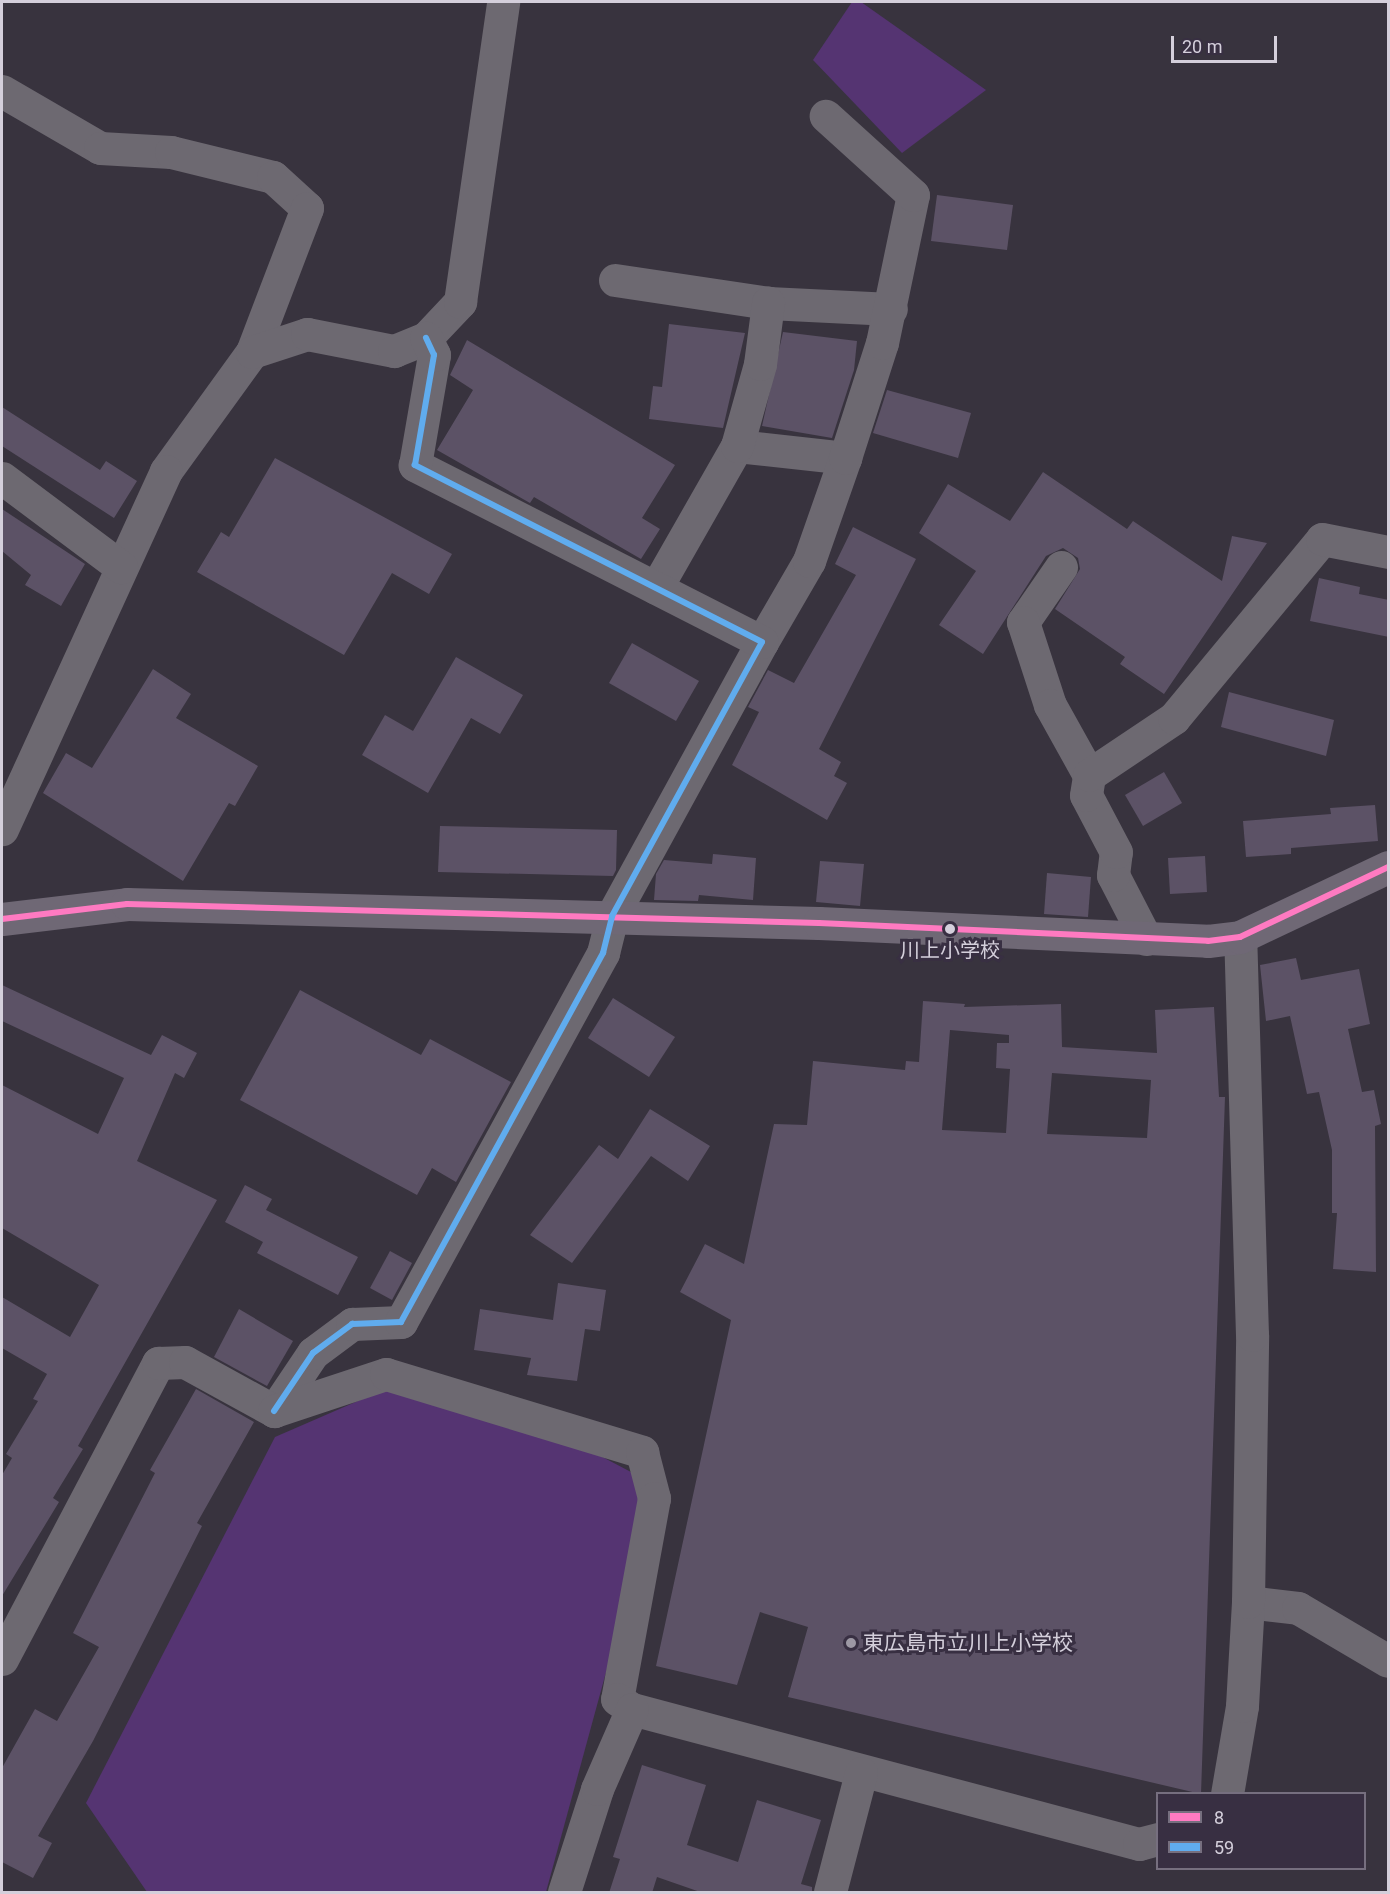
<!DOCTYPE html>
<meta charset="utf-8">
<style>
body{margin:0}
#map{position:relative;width:1390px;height:1894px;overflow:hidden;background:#38333e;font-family:Roboto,"Noto Sans JP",sans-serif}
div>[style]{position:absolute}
.green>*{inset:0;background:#553472}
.building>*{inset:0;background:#5c5266}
.minor>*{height:33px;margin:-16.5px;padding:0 16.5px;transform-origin:16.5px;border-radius:16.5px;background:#6d6971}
.major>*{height:33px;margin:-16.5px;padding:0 16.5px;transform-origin:16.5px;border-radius:16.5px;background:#6f6875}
.bus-1>*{height:6px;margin:-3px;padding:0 3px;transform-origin:3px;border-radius:3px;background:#fe7ac1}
.bus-2>*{height:6px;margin:-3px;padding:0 3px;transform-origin:3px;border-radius:3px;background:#60acee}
.dots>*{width:16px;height:16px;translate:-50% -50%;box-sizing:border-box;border:3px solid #382f42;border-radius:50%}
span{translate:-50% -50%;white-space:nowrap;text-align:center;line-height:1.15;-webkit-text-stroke:6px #382f42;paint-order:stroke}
.bus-label{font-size:20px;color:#d4cfdb}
.poi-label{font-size:21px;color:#d4cfdb}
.left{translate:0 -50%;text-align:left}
.frame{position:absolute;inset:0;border:3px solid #d4cfdb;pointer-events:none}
.legend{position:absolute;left:1156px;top:1792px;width:210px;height:78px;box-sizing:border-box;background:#382f42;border:2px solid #766f7f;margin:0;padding:8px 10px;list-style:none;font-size:18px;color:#d4cfdb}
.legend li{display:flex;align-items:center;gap:12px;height:30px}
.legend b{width:30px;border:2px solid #766f7f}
.scale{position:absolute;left:1171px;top:36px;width:106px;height:27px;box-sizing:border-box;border:3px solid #d4cfdb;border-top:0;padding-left:8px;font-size:18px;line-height:21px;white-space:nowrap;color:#d4cfdb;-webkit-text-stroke:4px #382f42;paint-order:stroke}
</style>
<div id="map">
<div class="green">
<i style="clip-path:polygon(852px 2px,861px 2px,986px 90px,902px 153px,813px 60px)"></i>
<i style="clip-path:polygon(397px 1384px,511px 1409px,650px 1482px,614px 1643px,546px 1892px,147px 1892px,86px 1803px,275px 1437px)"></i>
</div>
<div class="building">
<i style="clip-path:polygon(937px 195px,1013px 205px,1007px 250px,931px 241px)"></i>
<i style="clip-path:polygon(669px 324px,745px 333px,723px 428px,649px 419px,653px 386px,662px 387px)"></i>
<i style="clip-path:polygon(783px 332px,857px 341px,854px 370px,832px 438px,762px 426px)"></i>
<i style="clip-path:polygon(467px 340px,675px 465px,642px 518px,660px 529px,641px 559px,534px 497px,530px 503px,437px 450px,473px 390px,450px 375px)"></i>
<i style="clip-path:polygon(887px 390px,971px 413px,958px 458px,873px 433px)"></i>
<i style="clip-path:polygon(2px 407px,100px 470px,106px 461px,137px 481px,114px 518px,2px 446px)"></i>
<i style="clip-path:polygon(275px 458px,452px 554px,429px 594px,392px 573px,344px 655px,197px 572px,221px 532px,229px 537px)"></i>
<i style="clip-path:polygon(1043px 472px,1127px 529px,1133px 521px,1222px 581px,1232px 536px,1267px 543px,1164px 694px,1120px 664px,1125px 657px,1055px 609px,1080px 569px,1078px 558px,1063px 548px,1046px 556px,983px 654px,939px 625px,976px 571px,919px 533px,948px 484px,1010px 521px)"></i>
<i style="clip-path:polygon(2px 509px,85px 564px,61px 606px,25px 585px,31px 575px,2px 551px)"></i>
<i style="clip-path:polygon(853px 527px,916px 559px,819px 749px,841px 762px,834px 776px,847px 783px,827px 820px,732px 765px,759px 712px,748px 707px,768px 670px,794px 683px,856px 575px,835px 564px)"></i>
<i style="clip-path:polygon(1319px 578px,1360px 587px,1359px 594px,1389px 600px,1389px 637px,1310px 621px)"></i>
<i style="clip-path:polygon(632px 643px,699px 681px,676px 721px,609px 683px)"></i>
<i style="clip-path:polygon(456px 657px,523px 695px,500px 734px,471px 718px,428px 793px,362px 755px,385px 715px,413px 731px)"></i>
<i style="clip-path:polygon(153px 669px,191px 694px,176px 718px,258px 766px,235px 806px,229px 803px,183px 881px,43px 793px,66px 753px,92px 768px)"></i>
<i style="clip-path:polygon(1229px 692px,1334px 720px,1326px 756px,1221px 727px)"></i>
<i style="clip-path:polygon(1164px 772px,1182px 803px,1143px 826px,1125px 795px)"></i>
<i style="clip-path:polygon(1375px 805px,1378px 841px,1291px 848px,1291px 854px,1246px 857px,1243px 821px,1331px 814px,1330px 808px)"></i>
<i style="clip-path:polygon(440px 826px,617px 830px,616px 870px,613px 876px,438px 872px)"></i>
<i style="clip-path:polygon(713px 854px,756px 858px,753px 900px,699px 895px,698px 901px,654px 900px,656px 874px,664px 860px,712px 864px)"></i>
<i style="clip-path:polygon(1205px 856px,1207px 892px,1170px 894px,1168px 858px)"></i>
<i style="clip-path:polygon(820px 861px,864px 864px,860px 906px,816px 902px)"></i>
<i style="clip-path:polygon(1047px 873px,1091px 877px,1088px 917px,1044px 914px)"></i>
<i style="clip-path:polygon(1296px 958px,1301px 980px,1359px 969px,1370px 1024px,1348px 1029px,1362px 1092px,1374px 1090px,1381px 1124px,1375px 1126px,1376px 1272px,1333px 1269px,1337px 1213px,1332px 1213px,1332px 1150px,1319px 1092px,1307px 1094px,1290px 1016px,1266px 1021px,1260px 965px)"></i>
<i style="clip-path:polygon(2px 985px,151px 1055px,162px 1035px,197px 1053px,184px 1078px,175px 1073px,137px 1161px,217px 1200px,78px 1446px,83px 1449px,53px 1498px,59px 1502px,2px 1596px,2px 1475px,12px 1458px,6px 1454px,38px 1401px,33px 1399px,47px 1374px,2px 1348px,2px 1297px,70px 1337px,99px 1285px,2px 1228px,2px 1085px,98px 1134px,124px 1078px,2px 1021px)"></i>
<i style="clip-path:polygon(300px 990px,421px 1055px,430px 1039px,511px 1082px,456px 1182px,432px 1168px,417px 1195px,240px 1100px)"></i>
<i style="clip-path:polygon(613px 998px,675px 1037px,649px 1077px,588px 1038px)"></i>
<i style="clip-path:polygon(evenodd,923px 1001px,965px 1004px,964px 1007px,1061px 1004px,1062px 1047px,1157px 1053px,1155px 1010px,1214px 1007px,1219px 1097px,1225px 1097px,1201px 1794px,788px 1697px,808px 1627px,760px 1612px,737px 1685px,656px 1666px,731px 1320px,680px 1292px,705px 1244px,744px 1264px,774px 1124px,807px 1125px,813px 1061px,905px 1070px,906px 1061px,919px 1062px,923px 1001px,950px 1030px,1009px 1035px,1009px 1043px,997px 1043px,996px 1068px,1010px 1069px,1006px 1133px,942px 1130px,950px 1030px,923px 1001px,1052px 1073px,1151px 1080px,1147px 1138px,1047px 1134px,1052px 1073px)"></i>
<i style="clip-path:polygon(650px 1109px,710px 1146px,688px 1181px,651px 1156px,572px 1263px,530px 1235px,599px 1145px,618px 1159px)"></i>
<i style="clip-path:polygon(245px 1185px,272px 1199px,266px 1210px,358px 1257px,338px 1295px,257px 1253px,263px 1242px,225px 1222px)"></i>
<i style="clip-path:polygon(390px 1251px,412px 1263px,392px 1300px,370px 1288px)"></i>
<i style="clip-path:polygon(558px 1283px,606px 1290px,600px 1331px,585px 1329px,577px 1381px,527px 1375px,531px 1358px,474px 1350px,480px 1309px,553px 1320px)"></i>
<i style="clip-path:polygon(239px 1309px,293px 1341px,267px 1386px,214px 1357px)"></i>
<i style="clip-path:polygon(196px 1389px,254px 1422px,197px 1523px,202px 1526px,93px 1741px,38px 1836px,52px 1843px,33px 1878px,2px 1862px,2px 1768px,35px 1709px,57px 1721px,99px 1647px,73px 1633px,155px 1473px,150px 1470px)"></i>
<i style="clip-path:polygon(642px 1765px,706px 1785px,687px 1845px,738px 1862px,757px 1800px,821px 1820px,801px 1884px,812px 1887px,812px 1893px,703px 1893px,657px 1877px,652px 1893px,609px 1893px,620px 1859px,613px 1857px)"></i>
</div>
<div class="minor">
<i style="left:2px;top:91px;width:113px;rotate:30.2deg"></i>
<i style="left:100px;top:148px;width:71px;rotate:3.2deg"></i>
<i style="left:171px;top:152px;width:105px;rotate:13.8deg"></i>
<i style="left:273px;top:177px;width:46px;rotate:42.4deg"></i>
<i style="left:307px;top:208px;width:154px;rotate:110.9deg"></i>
<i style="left:252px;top:352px;width:147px;rotate:125.9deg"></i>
<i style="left:166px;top:471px;width:394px;rotate:114.6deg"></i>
<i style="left:615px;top:280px;width:155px;rotate:8.5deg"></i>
<i style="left:768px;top:303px;width:123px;rotate:2.8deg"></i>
<i style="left:252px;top:352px;width:58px;rotate:-18.1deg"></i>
<i style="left:307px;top:334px;width:89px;rotate:11.1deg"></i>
<i style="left:394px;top:351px;width:35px;rotate:-22deg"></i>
<i style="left:426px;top:338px;width:50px;rotate:-46.6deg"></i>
<i style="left:460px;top:302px;width:303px;rotate:-81.8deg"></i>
<i style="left:737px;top:446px;width:109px;rotate:6.3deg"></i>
<i style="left:2px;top:478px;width:149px;rotate:36.8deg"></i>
<i style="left:1061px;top:567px;width:67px;rotate:124.6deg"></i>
<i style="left:1023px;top:622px;width:87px;rotate:72deg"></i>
<i style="left:1050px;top:705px;width:80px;rotate:60.9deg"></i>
<i style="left:656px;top:588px;width:163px;rotate:-60.3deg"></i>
<i style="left:737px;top:446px;width:85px;rotate:-74.3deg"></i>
<i style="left:760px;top:364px;width:62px;rotate:-82.5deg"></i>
<i style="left:762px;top:642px;width:94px;rotate:-59.9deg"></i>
<i style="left:809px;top:561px;width:109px;rotate:-70.7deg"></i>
<i style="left:845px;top:458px;width:121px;rotate:-72.2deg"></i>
<i style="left:882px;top:343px;width:151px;rotate:-78.2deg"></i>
<i style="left:913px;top:195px;width:118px;rotate:-137.8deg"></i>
<i style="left:1146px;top:939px;width:72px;rotate:-117.3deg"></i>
<i style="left:1113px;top:875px;width:23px;rotate:-83deg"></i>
<i style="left:1116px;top:852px;width:64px;rotate:-117.8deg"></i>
<i style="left:1086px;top:795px;width:20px;rotate:-81deg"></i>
<i style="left:1089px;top:775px;width:102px;rotate:-33.8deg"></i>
<i style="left:1174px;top:718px;width:232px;rotate:-50.4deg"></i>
<i style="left:1322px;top:539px;width:67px;rotate:11.1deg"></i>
<i style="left:274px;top:1411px;width:70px;rotate:-56.1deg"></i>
<i style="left:313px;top:1353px;width:49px;rotate:-36.6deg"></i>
<i style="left:352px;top:1324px;width:49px;rotate:-2.3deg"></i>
<i style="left:401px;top:1322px;width:421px;rotate:-61.3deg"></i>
<i style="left:603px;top:953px;width:38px;rotate:-76deg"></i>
<i style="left:612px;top:916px;width:312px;rotate:-61.3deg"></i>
<i style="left:762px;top:642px;width:390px;rotate:-153deg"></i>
<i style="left:415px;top:465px;width:112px;rotate:-80.2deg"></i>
<i style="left:434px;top:355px;width:19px;rotate:-115deg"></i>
<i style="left:1248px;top:1602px;width:50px;rotate:6.8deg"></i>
<i style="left:1298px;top:1608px;width:104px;rotate:30.5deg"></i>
<i style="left:2px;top:1659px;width:335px;rotate:-62.2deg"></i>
<i style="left:158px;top:1363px;width:27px;rotate:-2deg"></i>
<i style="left:185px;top:1362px;width:102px;rotate:28.8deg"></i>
<i style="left:274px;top:1411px;width:118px;rotate:-18.3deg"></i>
<i style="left:386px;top:1374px;width:268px;rotate:16.9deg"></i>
<i style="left:642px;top:1452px;width:48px;rotate:75.4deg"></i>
<i style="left:654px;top:1498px;width:204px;rotate:100.4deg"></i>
<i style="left:617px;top:1699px;width:18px;rotate:34deg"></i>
<i style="left:632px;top:1709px;width:525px;rotate:14.91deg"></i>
<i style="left:1139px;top:1844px;width:20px;rotate:-15deg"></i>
<i style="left:1227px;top:1794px;width:89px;rotate:-80.3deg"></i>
<i style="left:1242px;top:1706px;width:104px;rotate:-86.7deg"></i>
<i style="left:1248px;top:1602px;width:267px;rotate:-89.1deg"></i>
<i style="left:1252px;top:1335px;width:398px;rotate:-91.7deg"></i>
<i style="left:564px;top:1892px;width:108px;rotate:-72.2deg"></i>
<i style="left:597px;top:1789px;width:87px;rotate:-66.4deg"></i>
<i style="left:830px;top:1892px;width:123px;rotate:-75.4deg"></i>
</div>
<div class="major">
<i style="left:2px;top:919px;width:126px;rotate:-6.8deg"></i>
<i style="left:127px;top:904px;width:692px;rotate:1.57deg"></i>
<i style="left:819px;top:923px;width:389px;rotate:2.6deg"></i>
<i style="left:1208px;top:941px;width:32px;rotate:-7deg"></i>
<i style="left:1240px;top:937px;width:164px;rotate:-25.3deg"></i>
</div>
<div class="bus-1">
<i style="left:2px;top:919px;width:126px;rotate:-6.8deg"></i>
<i style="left:127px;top:904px;width:692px;rotate:1.57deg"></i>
<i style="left:819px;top:923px;width:389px;rotate:2.6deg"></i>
<i style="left:1208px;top:941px;width:32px;rotate:-7deg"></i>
<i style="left:1240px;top:937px;width:164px;rotate:-25.3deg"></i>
</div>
<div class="bus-2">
<i style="left:274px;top:1411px;width:70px;rotate:-56.1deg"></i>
<i style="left:313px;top:1353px;width:49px;rotate:-36.6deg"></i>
<i style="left:352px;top:1324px;width:49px;rotate:-2.3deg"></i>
<i style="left:401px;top:1322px;width:421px;rotate:-61.3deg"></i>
<i style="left:603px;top:953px;width:38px;rotate:-76deg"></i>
<i style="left:612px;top:916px;width:312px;rotate:-61.3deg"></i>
<i style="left:762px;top:642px;width:390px;rotate:-153deg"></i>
<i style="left:415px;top:465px;width:112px;rotate:-80.2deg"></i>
<i style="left:434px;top:355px;width:19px;rotate:-115deg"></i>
</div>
<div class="dots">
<i style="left:950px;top:929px;background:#d4cfdb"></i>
<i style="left:851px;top:1643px;background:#9d98a4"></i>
</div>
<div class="bus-label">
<span style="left:950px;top:950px">川上小学校</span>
</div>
<div class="poi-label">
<span class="left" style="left:863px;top:1643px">東広島市立川上小学校</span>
</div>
<div class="frame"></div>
<ul class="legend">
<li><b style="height:8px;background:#fe7ac1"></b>8</li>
<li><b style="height:8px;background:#60acee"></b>59</li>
</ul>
<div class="scale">20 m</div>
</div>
